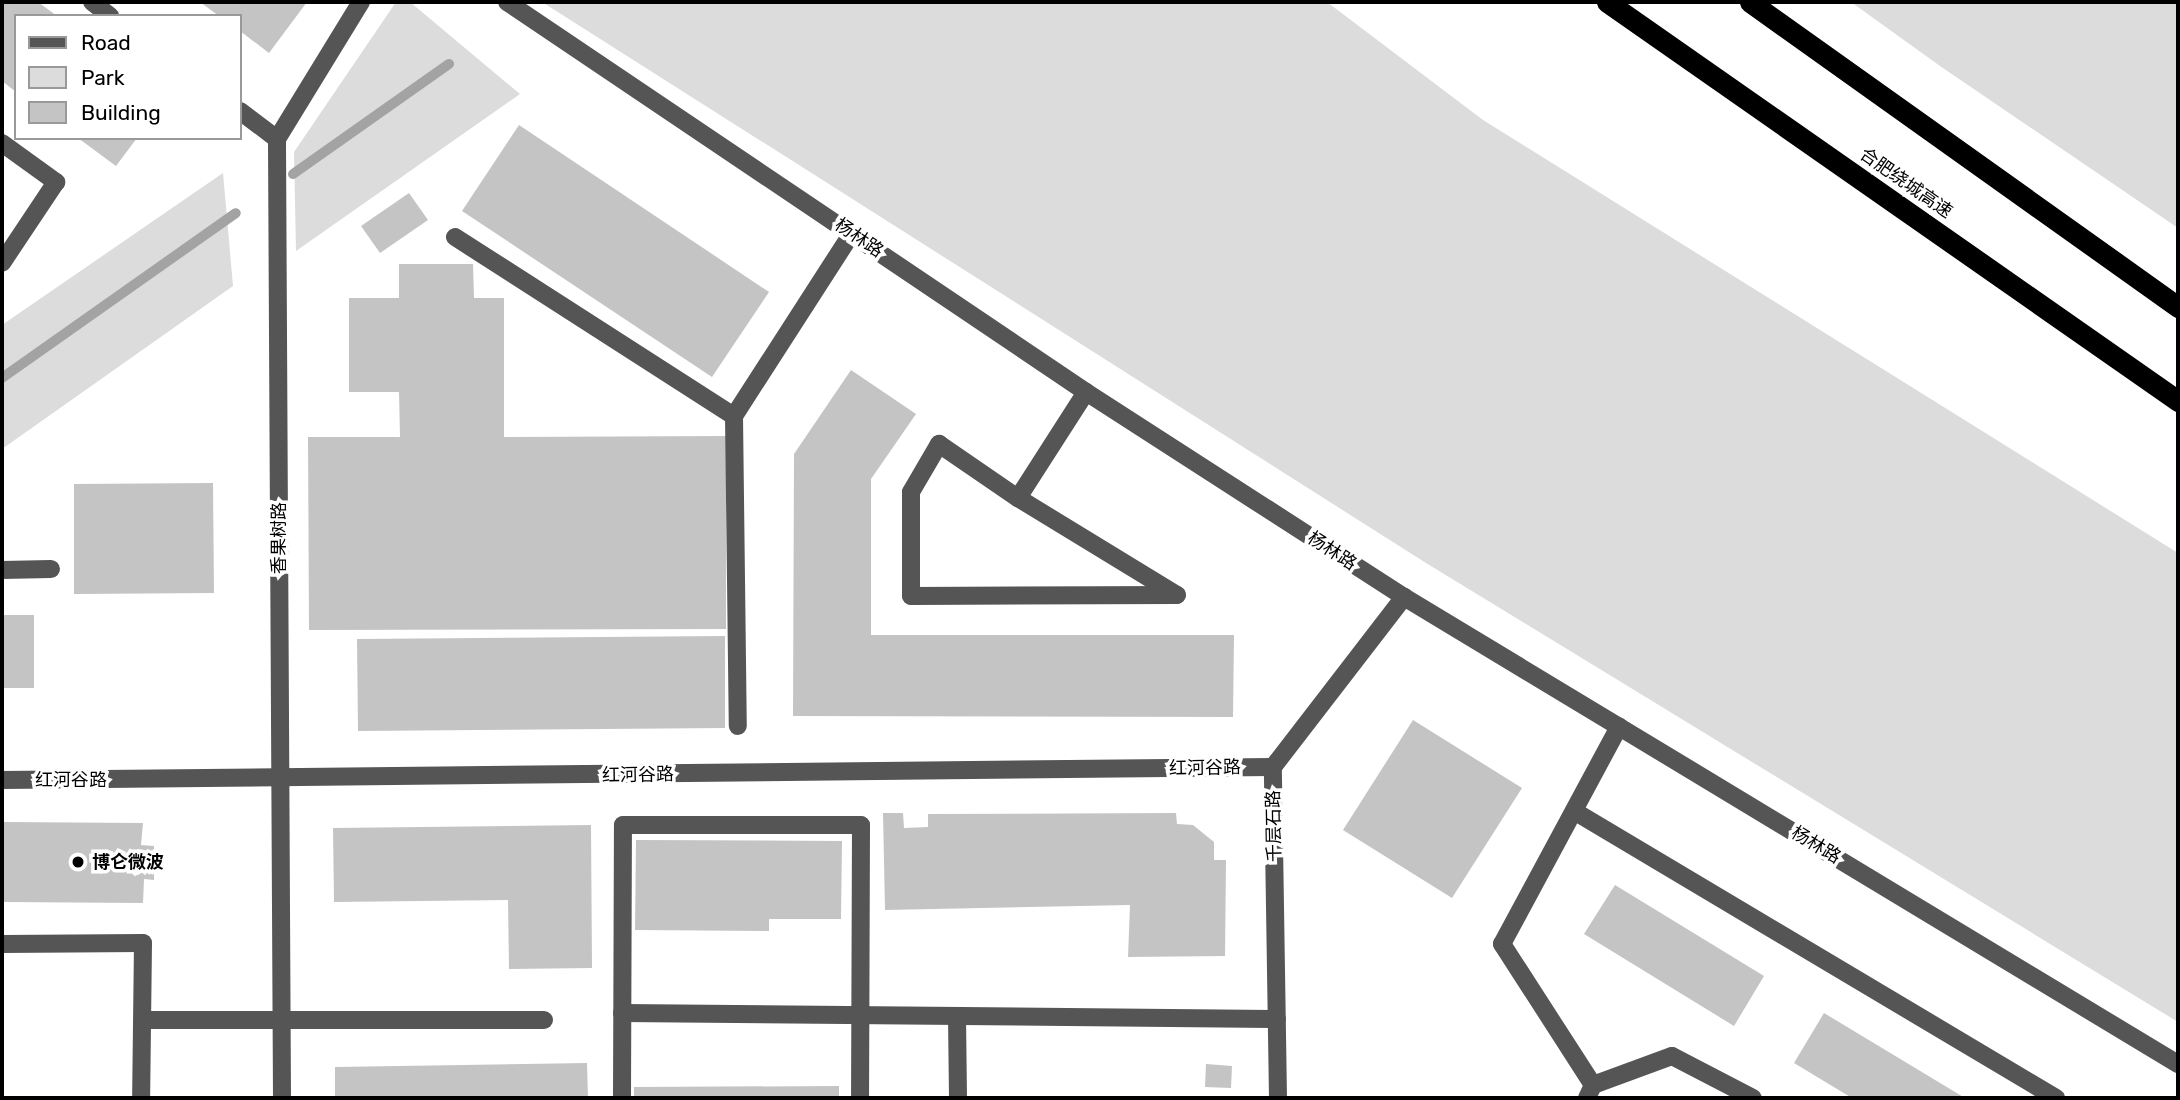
<!DOCTYPE html>
<meta charset="utf-8">
<style>
body{margin:0}
#map{position:relative;width:2180px;height:1100px;overflow:hidden;background:#fff;font-family:Rubik,"Noto Sans SC",sans-serif}
div>[style]{position:absolute}
.green>*{inset:0;background:#dcdcdc}
.stream>*{height:10px;margin:-5px;padding:0 5px;transform-origin:5px;border-radius:5px;background:#a3a3a3}
.building>*{inset:0;background:#c4c4c4}
.minor>*{height:18px;margin:-9px;padding:0 9px;transform-origin:9px;border-radius:9px;background:#555}
.highway>*{height:21px;margin:-10.5px;padding:0 10.5px;transform-origin:10.5px;border-radius:10.5px;background:#000}
.dots>*{width:19px;height:19px;translate:-50% -50%;box-sizing:border-box;border:4px solid #fff;border-radius:50%}
span{translate:-50% -50%;white-space:nowrap;text-align:center;line-height:1.15;-webkit-text-stroke:7px #fff;paint-order:stroke}
.street-label{font-size:18px;color:#000}
.poi-label{font-size:18px;color:#000;font-weight:700}
.left{translate:0 -50%;text-align:left}
.frame{position:absolute;inset:0;border:4px solid #000;pointer-events:none}
.legend{position:absolute;left:14px;top:14px;width:228px;height:126px;box-sizing:border-box;background:#fff;border:2px solid #999;margin:0;padding:9px 12px;list-style:none;font-size:21px;color:#000}
.legend li{display:flex;align-items:center;gap:14px;height:35px}
.legend b{width:35px;border:2px solid #999}
</style>
<div id="map">
<div class="green">
<i style="clip-path:polygon(396px 2px,410px 2px,520px 94px,296px 251px,294px 152px)"></i>
<i style="clip-path:polygon(542px 2px,1327px 2px,1483px 120px,2178px 553px,2178px 1022px,1426px 563px)"></i>
<i style="clip-path:polygon(1851px 2px,2178px 2px,2178px 228px,1940px 66px)"></i>
<i style="clip-path:polygon(223px 173px,233px 286px,2px 449px,2px 325px)"></i>
</div>
<div class="stream">
<i style="left:293px;top:174px;width:191px;rotate:-35.2deg"></i>
<i style="left:2px;top:378px;width:286px;rotate:-35.2deg"></i>
</div>
<div class="building">
<i style="clip-path:polygon(2px 2px,38px 2px,57px 16px,16px 16px,16px 92px,2px 81px)"></i>
<i style="clip-path:polygon(200px 2px,307px 2px,269px 53px,240px 31px,240px 16px,219px 16px)"></i>
<i style="clip-path:polygon(519px 125px,769px 292px,712px 377px,462px 211px)"></i>
<i style="clip-path:polygon(78px 138px,137px 138px,116px 166px)"></i>
<i style="clip-path:polygon(409px 193px,428px 220px,380px 253px,361px 226px)"></i>
<i style="clip-path:polygon(399px 264px,473px 264px,474px 298px,504px 298px,504px 437px,726px 436px,726px 629px,309px 630px,308px 437px,400px 437px,399px 392px,349px 392px,349px 298px,399px 298px)"></i>
<i style="clip-path:polygon(851px 370px,916px 414px,871px 479px,871px 635px,1234px 635px,1233px 717px,793px 716px,794px 454px)"></i>
<i style="clip-path:polygon(213px 483px,214px 593px,74px 594px,74px 484px)"></i>
<i style="clip-path:polygon(2px 615px,34px 615px,34px 688px,2px 688px)"></i>
<i style="clip-path:polygon(725px 636px,725px 728px,358px 731px,357px 639px)"></i>
<i style="clip-path:polygon(1413px 720px,1522px 788px,1452px 898px,1343px 830px)"></i>
<i style="clip-path:polygon(883px 813px,903px 813px,904px 828px,928px 827px,928px 814px,1176px 813px,1177px 824px,1193px 825px,1214px 842px,1214px 860px,1226px 860px,1225px 956px,1128px 957px,1130px 905px,885px 910px)"></i>
<i style="clip-path:polygon(2px 822px,143px 823px,141px 845px,154px 846px,154px 880px,144px 879px,143px 903px,2px 902px)"></i>
<i style="clip-path:polygon(591px 825px,592px 968px,509px 969px,508px 900px,334px 902px,333px 828px)"></i>
<i style="clip-path:polygon(636px 840px,842px 841px,841px 919px,769px 919px,769px 931px,635px 930px)"></i>
<i style="clip-path:polygon(1615px 885px,1764px 976px,1734px 1026px,1584px 934px)"></i>
<i style="clip-path:polygon(1824px 1013px,1965px 1098px,1852px 1098px,1794px 1063px)"></i>
<i style="clip-path:polygon(587px 1063px,588px 1098px,335px 1098px,335px 1067px)"></i>
<i style="clip-path:polygon(1206px 1064px,1232px 1066px,1231px 1088px,1205px 1087px)"></i>
<i style="clip-path:polygon(839px 1086px,839px 1098px,634px 1098px,634px 1087px)"></i>
</div>
<div class="minor">
<i style="left:92px;top:2px;width:23px;rotate:38deg"></i>
<i style="left:507px;top:2px;width:698px;rotate:33.96deg"></i>
<i style="left:1086px;top:392px;width:378px;rotate:32.8deg"></i>
<i style="left:1404px;top:597px;width:904px;rotate:31.11deg"></i>
<i style="left:240px;top:111px;width:46px;rotate:37.1deg"></i>
<i style="left:2px;top:143px;width:67px;rotate:35.8deg"></i>
<i style="left:56px;top:182px;width:97px;rotate:123.7deg"></i>
<i style="left:455px;top:237px;width:331px;rotate:32.7deg"></i>
<i style="left:734px;top:416px;width:218px;rotate:-57.2deg"></i>
<i style="left:734px;top:416px;width:310px;rotate:89.3deg"></i>
<i style="left:1018px;top:498px;width:186px;rotate:31.4deg"></i>
<i style="left:1177px;top:595px;width:266px;rotate:179.8deg"></i>
<i style="left:911px;top:596px;width:104px;rotate:-90deg"></i>
<i style="left:911px;top:492px;width:56px;rotate:-59.7deg"></i>
<i style="left:939px;top:444px;width:96px;rotate:34.4deg"></i>
<i style="left:1018px;top:498px;width:126px;rotate:-57.3deg"></i>
<i style="left:2px;top:570px;width:49px;rotate:-1.2deg"></i>
<i style="left:2px;top:780px;width:1271px;rotate:-0.59deg"></i>
<i style="left:1574px;top:811px;width:561px;rotate:30.77deg"></i>
<i style="left:2px;top:944px;width:141px;rotate:-0.4deg"></i>
<i style="left:143px;top:943px;width:155px;rotate:90.7deg"></i>
<i style="left:622px;top:1013px;width:655px;rotate:0.52deg"></i>
<i style="left:957px;top:1016px;width:82px;rotate:89.3deg"></i>
<i style="left:143px;top:1020px;width:401px"></i>
<i style="left:1593px;top:1085px;width:84px;rotate:-20.2deg"></i>
<i style="left:1672px;top:1056px;width:91px;rotate:27.4deg"></i>
<i style="left:282px;top:1098px;width:959px;rotate:-90.3deg"></i>
<i style="left:277px;top:139px;width:161px;rotate:-58.5deg"></i>
<i style="left:622px;top:1098px;width:273px;rotate:-89.8deg"></i>
<i style="left:623px;top:825px;width:238px"></i>
<i style="left:861px;top:825px;width:273px;rotate:90.2deg"></i>
<i style="left:1278px;top:1098px;width:331px;rotate:-90.9deg"></i>
<i style="left:1273px;top:767px;width:215px;rotate:-52.4deg"></i>
<i style="left:1587px;top:1098px;width:14px;rotate:-65deg"></i>
<i style="left:1593px;top:1085px;width:168px;rotate:-122.8deg"></i>
<i style="left:1502px;top:944px;width:247px;rotate:-61.7deg"></i>
</div>
<div class="highway">
<i style="left:1607px;top:2px;width:697px;rotate:34.94deg"></i>
<i style="left:1750px;top:2px;width:526px;rotate:35.47deg"></i>
</div>
<div class="dots">
<i style="left:78px;top:862px;background:#000"></i>
</div>
<div class="street-label">
<span style="left:1906px;top:183px;rotate:35deg">合肥绕城高速</span>
<span style="left:859px;top:238px;rotate:34deg">杨林路</span>
<span style="left:279px;top:538px;rotate:-90deg">香果树路</span>
<span style="left:1332px;top:551px;rotate:33deg">杨林路</span>
<span style="left:1205px;top:768px;rotate:-1deg">红河谷路</span>
<span style="left:638px;top:775px;rotate:-1deg">红河谷路</span>
<span style="left:71px;top:780px">红河谷路</span>
<span style="left:1274px;top:826px;rotate:-91deg">千层石路</span>
<span style="left:1816px;top:845px;rotate:31deg">杨林路</span>
</div>
<div class="poi-label">
<span class="left" style="left:92px;top:862px">博仑微波</span>
</div>
<div class="frame"></div>
<ul class="legend">
<li><b style="height:9px;background:#555"></b>Road</li>
<li><b style="height:19px;background:#dcdcdc"></b>Park</li>
<li><b style="height:19px;background:#c4c4c4"></b>Building</li>
</ul>
</div>
